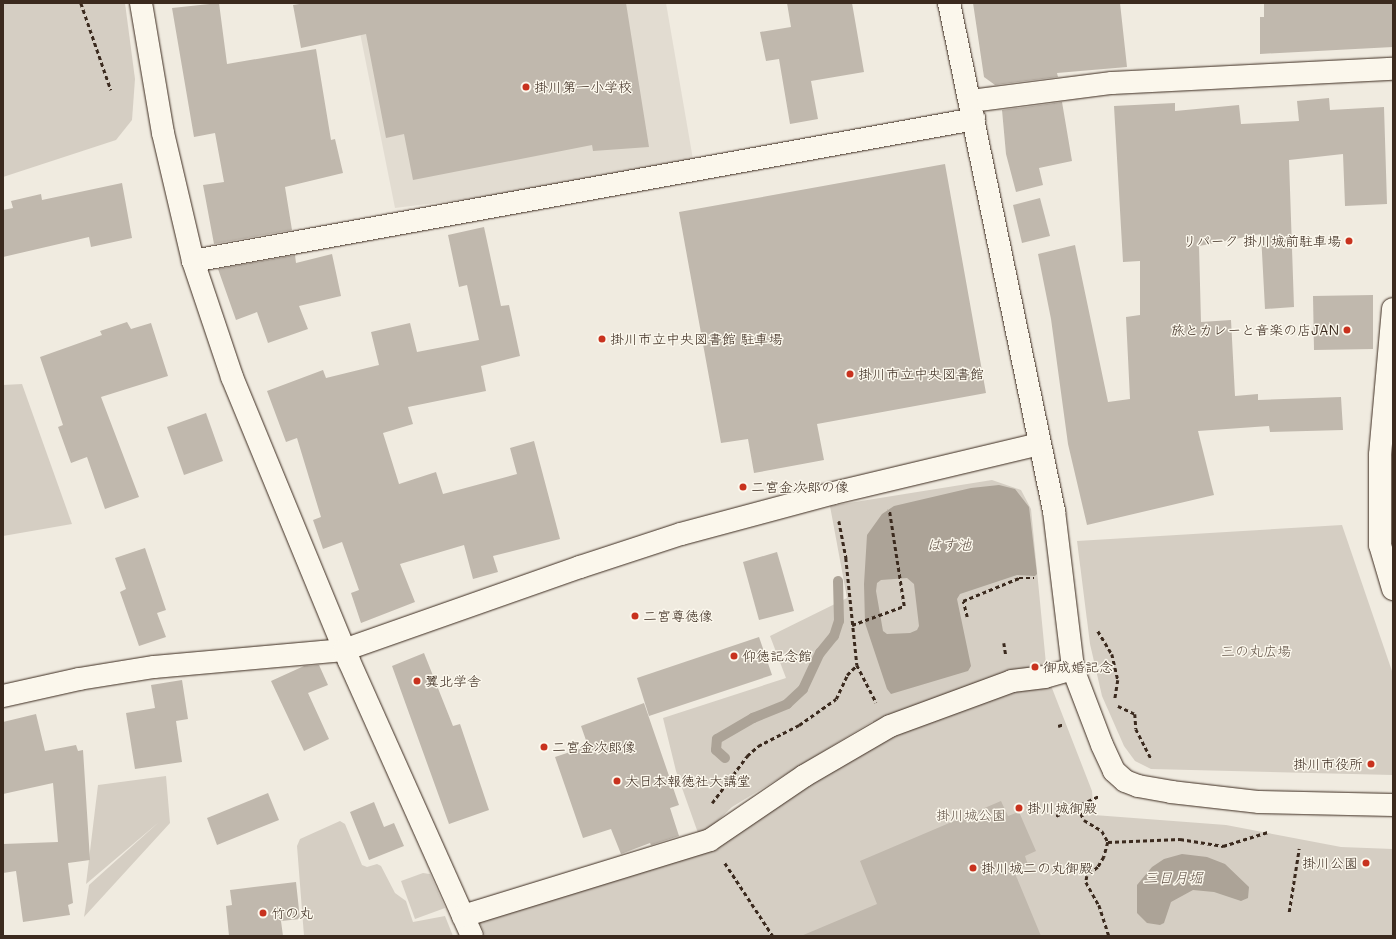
<!DOCTYPE html>
<meta charset="utf-8">
<style>
body{margin:0}
#map{position:relative;width:1396px;height:939px;overflow:hidden;background:#f0ebe0;font-family:Mali,"Klee One",sans-serif}
div>[style]{position:absolute}
.built>*{inset:0;background:#e2dcd1}
.green>*{inset:0;background:#d5cec3}
.water>*{inset:0;background:#aca397}
.stream>*{height:10px;margin:-5px;padding:0 5px;transform-origin:5px;border-radius:5px;background:#aca397}
.building>*{inset:0;background:#c0b8ad}
.path>*{height:2.5px;margin-top:-1.25px;transform-origin:0;background:repeating-linear-gradient(90deg,#3b2a1e 0 4px,transparent 0 7px)}
.roads{filter:drop-shadow(0 0 1px #3b2a1e) drop-shadow(0 0 1px #3b2a1e)}
.minor>*{height:22px;margin:-11px;padding:0 11px;transform-origin:11px;border-radius:11px;background:#fbf7ec}
.dots>*{width:11px;height:11px;translate:-50% -50%;box-sizing:border-box;border:2px solid #fbf7ec;border-radius:50%}
span{translate:-50% -50%;white-space:nowrap;text-align:center;line-height:1.15;-webkit-text-stroke:3px #fbf7ec;paint-order:stroke}
.poi-label{font-size:14px;color:#3b2a1e}
.left{translate:0 -50%;text-align:left}
.right{translate:-100% -50%;text-align:right}
.park-label{font-size:14px;color:#625347}
.water-label{font-size:15px;color:#635448;font-style:italic}
.frame{position:absolute;inset:0;border:4px solid #3b2a1e;pointer-events:none}
</style>
<div id="map">
<div class="built">
<i style="clip-path:polygon(354px 3px,666px 3px,695px 171px,395px 208px)"></i>
</div>
<div class="green">
<i style="clip-path:polygon(3px 3px,125px 3px,135px 79px,132px 120px,116px 140px,3px 177px)"></i>
<i style="clip-path:polygon(22px 384px,72px 524px,3px 536px,3px 385px)"></i>
<i style="clip-path:polygon(992px 480px,1021px 490px,1031px 509px,1046px 664px,1050px 683px,1092px 791px,1094px 815px,1226px 825px,1341px 847px,1393px 849px,1393px 936px,486px 936px,478px 920px,700px 843px,876px 738px,873px 721px,732px 807px,705px 833px,698px 833px,676px 771px,663px 718px,786px 678px,770px 636px,847px 598px,830px 506px)"></i>
<i style="clip-path:polygon(1342px 525px,1393px 674px,1393px 775px,1151px 769px,1135px 761px,1124px 746px,1102px 696px,1090px 644px,1077px 541px)"></i>
<i style="clip-path:polygon(166px 776px,170px 823px,84px 917px,89px 885px,159px 822px,86px 884px,98px 785px)"></i>
<i style="clip-path:polygon(340px 821px,345px 824px,362px 865px,367px 867px,377px 864px,381px 866px,395px 893px,406px 901px,413px 922px,445px 916px,453px 936px,304px 936px,297px 846px,300px 839px)"></i>
<i style="clip-path:polygon(423px 873px,430px 874px,445px 908px,415px 919px,401px 881px)"></i>
</div>
<div class="water">
<i style="clip-path:polygon(evenodd,999px 485px,1015px 489px,1029px 507px,1037px 574px,1035px 576px,1017px 575px,960px 594px,957px 599px,971px 666px,968px 671px,891px 694px,887px 689px,865px 623px,864px 584px,867px 535px,882px 514px,894px 506px,971px 488px,999px 485px,907px 578px,914px 584px,919px 626px,917px 630px,910px 633px,887px 634px,883px 631px,876px 591px,877px 583px,881px 580px,907px 578px)"></i>
<i style="clip-path:polygon(1182px 854px,1207px 857px,1225px 864px,1249px 887px,1248px 898px,1241px 901px,1214px 892px,1193px 890px,1171px 902px,1164px 923px,1160px 925px,1147px 923px,1137px 913px,1137px 885px,1152px 867px,1164px 859px)"></i>
</div>
<div class="stream">
<i style="left:725px;top:758px;width:12px;rotate:-138deg"></i>
<i style="left:716px;top:750px;width:11px;rotate:-85deg"></i>
<i style="left:717px;top:739px;width:42px;rotate:-30.3deg"></i>
<i style="left:753px;top:718px;width:37px;rotate:-22deg"></i>
<i style="left:787px;top:704px;width:22px;rotate:-43deg"></i>
<i style="left:803px;top:689px;width:40px;rotate:-65deg"></i>
<i style="left:820px;top:653px;width:22px;rotate:-51deg"></i>
<i style="left:834px;top:636px;width:16px;rotate:-72deg"></i>
<i style="left:839px;top:621px;width:40px;rotate:-91.4deg"></i>
</div>
<div class="building">
<i style="clip-path:polygon(219px 3px,227px 64px,316px 49px,331px 140px,335px 139px,343px 173px,285px 187px,292px 230px,214px 244px,203px 185px,224px 182px,215px 133px,194px 137px,172px 8px)"></i>
<i style="clip-path:polygon(306px 3px,626px 3px,649px 147px,593px 151px,592px 145px,413px 180px,404px 134px,386px 138px,366px 34px,301px 48px,293px 5px)"></i>
<i style="clip-path:polygon(787px 3px,852px 3px,864px 72px,811px 81px,818px 119px,790px 124px,779px 59px,766px 61px,760px 32px,791px 27px)"></i>
<i style="clip-path:polygon(973px 3px,1120px 3px,1127px 67px,1057px 73px,1058px 77px,995px 85px,984px 77px)"></i>
<i style="clip-path:polygon(1264px 3px,1393px 3px,1393px 47px,1260px 54px,1260px 17px,1264px 17px)"></i>
<i style="clip-path:polygon(1329px 98px,1330px 110px,1384px 107px,1387px 204px,1345px 206px,1343px 154px,1289px 160px,1294px 307px,1265px 309px,1261px 234px,1199px 246px,1201px 322px,1231px 320px,1235px 396px,1258px 394px,1258px 400px,1341px 397px,1343px 430px,1270px 432px,1269px 426px,1198px 431px,1214px 495px,1087px 525px,1068px 444px,1051px 319px,1038px 254px,1075px 245px,1108px 402px,1130px 399px,1126px 317px,1140px 315px,1140px 261px,1123px 262px,1114px 106px,1175px 103px,1175px 111px,1239px 105px,1241px 124px,1299px 121px,1297px 101px)"></i>
<i style="clip-path:polygon(1062px 102px,1072px 161px,1039px 168px,1043px 185px,1016px 192px,1006px 154px,1002px 110px)"></i>
<i style="clip-path:polygon(945px 164px,986px 393px,817px 424px,824px 460px,754px 473px,748px 439px,721px 443px,679px 212px)"></i>
<i style="clip-path:polygon(122px 183px,132px 238px,91px 247px,89px 237px,3px 257px,3px 210px,13px 208px,11px 201px,41px 194px,42px 200px)"></i>
<i style="clip-path:polygon(1040px 198px,1050px 236px,1022px 243px,1013px 205px)"></i>
<i style="clip-path:polygon(484px 227px,501px 306px,509px 305px,520px 356px,481px 366px,486px 391px,408px 407px,413px 424px,383px 433px,399px 484px,436px 472px,443px 494px,517px 474px,510px 448px,534px 441px,560px 539px,493px 556px,498px 572px,473px 579px,464px 545px,400px 564px,415px 602px,361px 623px,351px 593px,359px 590px,342px 542px,323px 549px,313px 520px,321px 517px,297px 438px,286px 442px,267px 391px,323px 370px,326px 378px,379px 365px,371px 332px,410px 323px,417px 352px,479px 340px,467px 285px,459px 287px,448px 235px)"></i>
<i style="clip-path:polygon(332px 254px,341px 296px,299px 306px,308px 329px,268px 343px,257px 312px,236px 320px,218px 269px,295px 255px,296px 263px)"></i>
<i style="clip-path:polygon(1373px 295px,1373px 349px,1314px 350px,1313px 296px)"></i>
<i style="clip-path:polygon(127px 322px,131px 329px,151px 323px,168px 376px,101px 397px,139px 497px,105px 509px,87px 457px,71px 463px,58px 427px,63px 425px,40px 357px,102px 335px,100px 331px)"></i>
<i style="clip-path:polygon(206px 413px,223px 461px,184px 475px,167px 427px)"></i>
<i style="clip-path:polygon(145px 548px,166px 610px,157px 613px,166px 637px,139px 646px,120px 592px,126px 589px,115px 558px)"></i>
<i style="clip-path:polygon(777px 552px,794px 611px,759px 620px,743px 562px)"></i>
<i style="clip-path:polygon(759px 637px,772px 675px,649px 716px,637px 678px)"></i>
<i style="clip-path:polygon(424px 653px,453px 726px,460px 724px,489px 810px,449px 824px,392px 666px)"></i>
<i style="clip-path:polygon(319px 665px,328px 685px,308px 693px,329px 739px,304px 751px,271px 681px,304px 666px)"></i>
<i style="clip-path:polygon(182px 680px,188px 719px,176px 721px,182px 762px,135px 769px,126px 713px,155px 708px,151px 685px)"></i>
<i style="clip-path:polygon(644px 703px,679px 805px,670px 808px,679px 836px,651px 845px,650px 843px,621px 854px,611px 829px,583px 838px,555px 757px,588px 746px,581px 726px)"></i>
<i style="clip-path:polygon(36px 714px,45px 751px,76px 745px,78px 751px,83px 750px,90px 860px,68px 863px,73px 903px,68px 905px,70px 915px,23px 922px,16px 871px,3px 873px,3px 844px,58px 842px,53px 783px,3px 794px,3px 722px)"></i>
<i style="clip-path:polygon(268px 793px,279px 820px,217px 845px,207px 818px)"></i>
<i style="clip-path:polygon(1001px 801px,1008px 816px,1019px 812px,1036px 851px,1025px 856px,1028px 865px,1014px 871px,1041px 936px,801px 936px,877px 904px,860px 861px)"></i>
<i style="clip-path:polygon(374px 802px,384px 827px,394px 823px,404px 846px,369px 860px,350px 812px)"></i>
<i style="clip-path:polygon(296px 882px,300px 919px,281px 921px,283px 936px,229px 936px,226px 906px,232px 905px,230px 890px)"></i>
</div>
<div class="path">
<i style="left:81px;top:3px;width:92px;rotate:71deg"></i>
<i style="left:839px;top:521px;width:38px;rotate:79deg"></i>
<i style="left:846px;top:558px;width:108px;rotate:84.1deg"></i>
<i style="left:857px;top:665px;width:42px;rotate:62.8deg"></i>
<i style="left:967px;top:617px;width:16px;rotate:-104deg"></i>
<i style="left:963px;top:601px;width:61px;rotate:-22.3deg"></i>
<i style="left:1019px;top:578px;width:15px"></i>
<i style="left:852px;top:625px;width:55px;rotate:-20.1deg"></i>
<i style="left:904px;top:606px;width:98px;rotate:-98.8deg"></i>
<i style="left:1098px;top:631px;width:27px;rotate:59deg"></i>
<i style="left:1112px;top:654px;width:27px;rotate:77deg"></i>
<i style="left:1118px;top:680px;width:19px;rotate:99deg"></i>
<i style="left:1004px;top:643px;width:12px;rotate:81deg"></i>
<i style="left:1118px;top:706px;width:19px;rotate:25deg"></i>
<i style="left:1135px;top:714px;width:15px;rotate:86deg"></i>
<i style="left:1136px;top:729px;width:34px;rotate:63deg"></i>
<i style="left:1058px;top:726px;width:6px;rotate:-18deg"></i>
<i style="left:712px;top:803px;width:59px;rotate:-53.3deg"></i>
<i style="left:747px;top:756px;width:15px;rotate:-42deg"></i>
<i style="left:758px;top:746px;width:46px;rotate:-27.1deg"></i>
<i style="left:799px;top:725px;width:45px;rotate:-35.1deg"></i>
<i style="left:836px;top:699px;width:26px;rotate:-65deg"></i>
<i style="left:847px;top:675px;width:14px;rotate:-45deg"></i>
<i style="left:1078px;top:807px;width:14px;rotate:65deg"></i>
<i style="left:1084px;top:820px;width:21px;rotate:31deg"></i>
<i style="left:1102px;top:831px;width:13px;rotate:61deg"></i>
<i style="left:1108px;top:842px;width:16px;rotate:105deg"></i>
<i style="left:1104px;top:857px;width:12px;rotate:121deg"></i>
<i style="left:1098px;top:867px;width:14px;rotate:141deg"></i>
<i style="left:1087px;top:876px;width:6px;rotate:99deg"></i>
<i style="left:1086px;top:882px;width:26px;rotate:61deg"></i>
<i style="left:1099px;top:905px;width:33px;rotate:72deg"></i>
<i style="left:1056px;top:816px;width:47px;rotate:-24.9deg"></i>
<i style="left:1108px;top:842px;width:72px;rotate:-2.4deg"></i>
<i style="left:1180px;top:839px;width:44px;rotate:9.2deg"></i>
<i style="left:1223px;top:846px;width:47px;rotate:-17.3deg"></i>
<i style="left:725px;top:863px;width:87px;rotate:56.7deg"></i>
<i style="left:1289px;top:912px;width:64px;rotate:-81deg"></i>
</div>
<div class="roads">
<div class="minor">
<i style="left:141px;top:3px;width:132px;rotate:80.4deg"></i>
<i style="left:163px;top:133px;width:131px;rotate:76.8deg"></i>
<i style="left:193px;top:261px;width:122px;rotate:71.4deg"></i>
<i style="left:232px;top:377px;width:307px;rotate:67.6deg"></i>
<i style="left:349px;top:661px;width:301px;rotate:65.9deg"></i>
<i style="left:949px;top:3px;width:519px;rotate:78.32deg"></i>
<i style="left:1054px;top:511px;width:159px;rotate:83.1deg"></i>
<i style="left:1073px;top:669px;width:81px;rotate:69.1deg"></i>
<i style="left:1102px;top:745px;width:29px;rotate:65deg"></i>
<i style="left:1114px;top:771px;width:15px;rotate:42deg"></i>
<i style="left:1125px;top:781px;width:14px;rotate:21deg"></i>
<i style="left:1138px;top:786px;width:34px;rotate:10deg"></i>
<i style="left:1171px;top:792px;width:89px;rotate:6.5deg"></i>
<i style="left:1259px;top:802px;width:134px;rotate:1.3deg"></i>
<i style="left:971px;top:101px;width:142px;rotate:-7.3deg"></i>
<i style="left:1112px;top:83px;width:281px;rotate:-2.9deg"></i>
<i style="left:193px;top:261px;width:794px;rotate:-10.3deg"></i>
<i style="left:1393px;top:309px;width:147px;rotate:95.1deg"></i>
<i style="left:1380px;top:455px;width:90px;rotate:90deg"></i>
<i style="left:1380px;top:545px;width:46px;rotate:73.5deg"></i>
<i style="left:3px;top:696px;width:78px;rotate:-12.6deg"></i>
<i style="left:79px;top:679px;width:76px;rotate:-9.1deg"></i>
<i style="left:154px;top:667px;width:191px;rotate:-5.1deg"></i>
<i style="left:344px;top:650px;width:250px;rotate:-19.4deg"></i>
<i style="left:580px;top:567px;width:106px;rotate:-18.1deg"></i>
<i style="left:681px;top:534px;width:158px;rotate:-15deg"></i>
<i style="left:834px;top:493px;width:211px;rotate:-13.4deg"></i>
<i style="left:463px;top:916px;width:258px;rotate:-17.1deg"></i>
<i style="left:710px;top:840px;width:114px;rotate:-34.2deg"></i>
<i style="left:804px;top:776px;width:99px;rotate:-30.2deg"></i>
<i style="left:890px;top:726px;width:130px;rotate:-20.2deg"></i>
<i style="left:1012px;top:681px;width:33px;rotate:-7deg"></i>
<i style="left:1045px;top:677px;width:29px;rotate:-16deg"></i>
</div>
</div>
<div class="dots">
<i style="left:526px;top:87px;background:#c8321e"></i>
<i style="left:1349px;top:241px;background:#c8321e"></i>
<i style="left:1347px;top:330px;background:#c8321e"></i>
<i style="left:602px;top:339px;background:#c8321e"></i>
<i style="left:850px;top:374px;background:#c8321e"></i>
<i style="left:743px;top:487px;background:#c8321e"></i>
<i style="left:635px;top:616px;background:#c8321e"></i>
<i style="left:734px;top:656px;background:#c8321e"></i>
<i style="left:1035px;top:667px;background:#c8321e"></i>
<i style="left:417px;top:681px;background:#c8321e"></i>
<i style="left:544px;top:747px;background:#c8321e"></i>
<i style="left:1371px;top:764px;background:#c8321e"></i>
<i style="left:617px;top:781px;background:#c8321e"></i>
<i style="left:1019px;top:808px;background:#c8321e"></i>
<i style="left:1366px;top:863px;background:#c8321e"></i>
<i style="left:973px;top:868px;background:#c8321e"></i>
<i style="left:263px;top:913px;background:#c8321e"></i>
</div>
<div class="poi-label">
<span class="left" style="left:534px;top:87px">掛川第一小学校</span>
<span class="right" style="left:1341px;top:241px">リパーク 掛川城前駐車場</span>
<span class="right" style="left:1339px;top:330px">旅とカレーと音楽の店JAN</span>
<span class="left" style="left:610px;top:339px">掛川市立中央図書館 駐車場</span>
<span class="left" style="left:858px;top:374px">掛川市立中央図書館</span>
<span class="left" style="left:751px;top:487px">二宮金次郎の像</span>
<span class="left" style="left:643px;top:616px">二宮尊徳像</span>
<span class="left" style="left:742px;top:656px">仰徳記念館</span>
<span class="left" style="left:1043px;top:667px">御成婚記念</span>
<span class="left" style="left:425px;top:681px">翼北学舎</span>
<span class="left" style="left:552px;top:747px">二宮金次郎像</span>
<span class="right" style="left:1363px;top:764px">掛川市役所</span>
<span class="left" style="left:625px;top:781px">大日本報徳社大講堂</span>
<span class="left" style="left:1027px;top:808px">掛川城御殿</span>
<span class="right" style="left:1358px;top:863px">掛川公園</span>
<span class="left" style="left:981px;top:868px">掛川城二の丸御殿</span>
<span class="left" style="left:271px;top:913px">竹の丸</span>
</div>
<div class="park-label">
<span style="left:1256px;top:651px">三の丸広場</span>
<span style="left:971px;top:815px">掛川城公園</span>
</div>
<div class="water-label">
<span style="left:949px;top:545px">はす池</span>
<span style="left:1173px;top:878px">三日月堀</span>
</div>
<div class="frame"></div>
</div>
